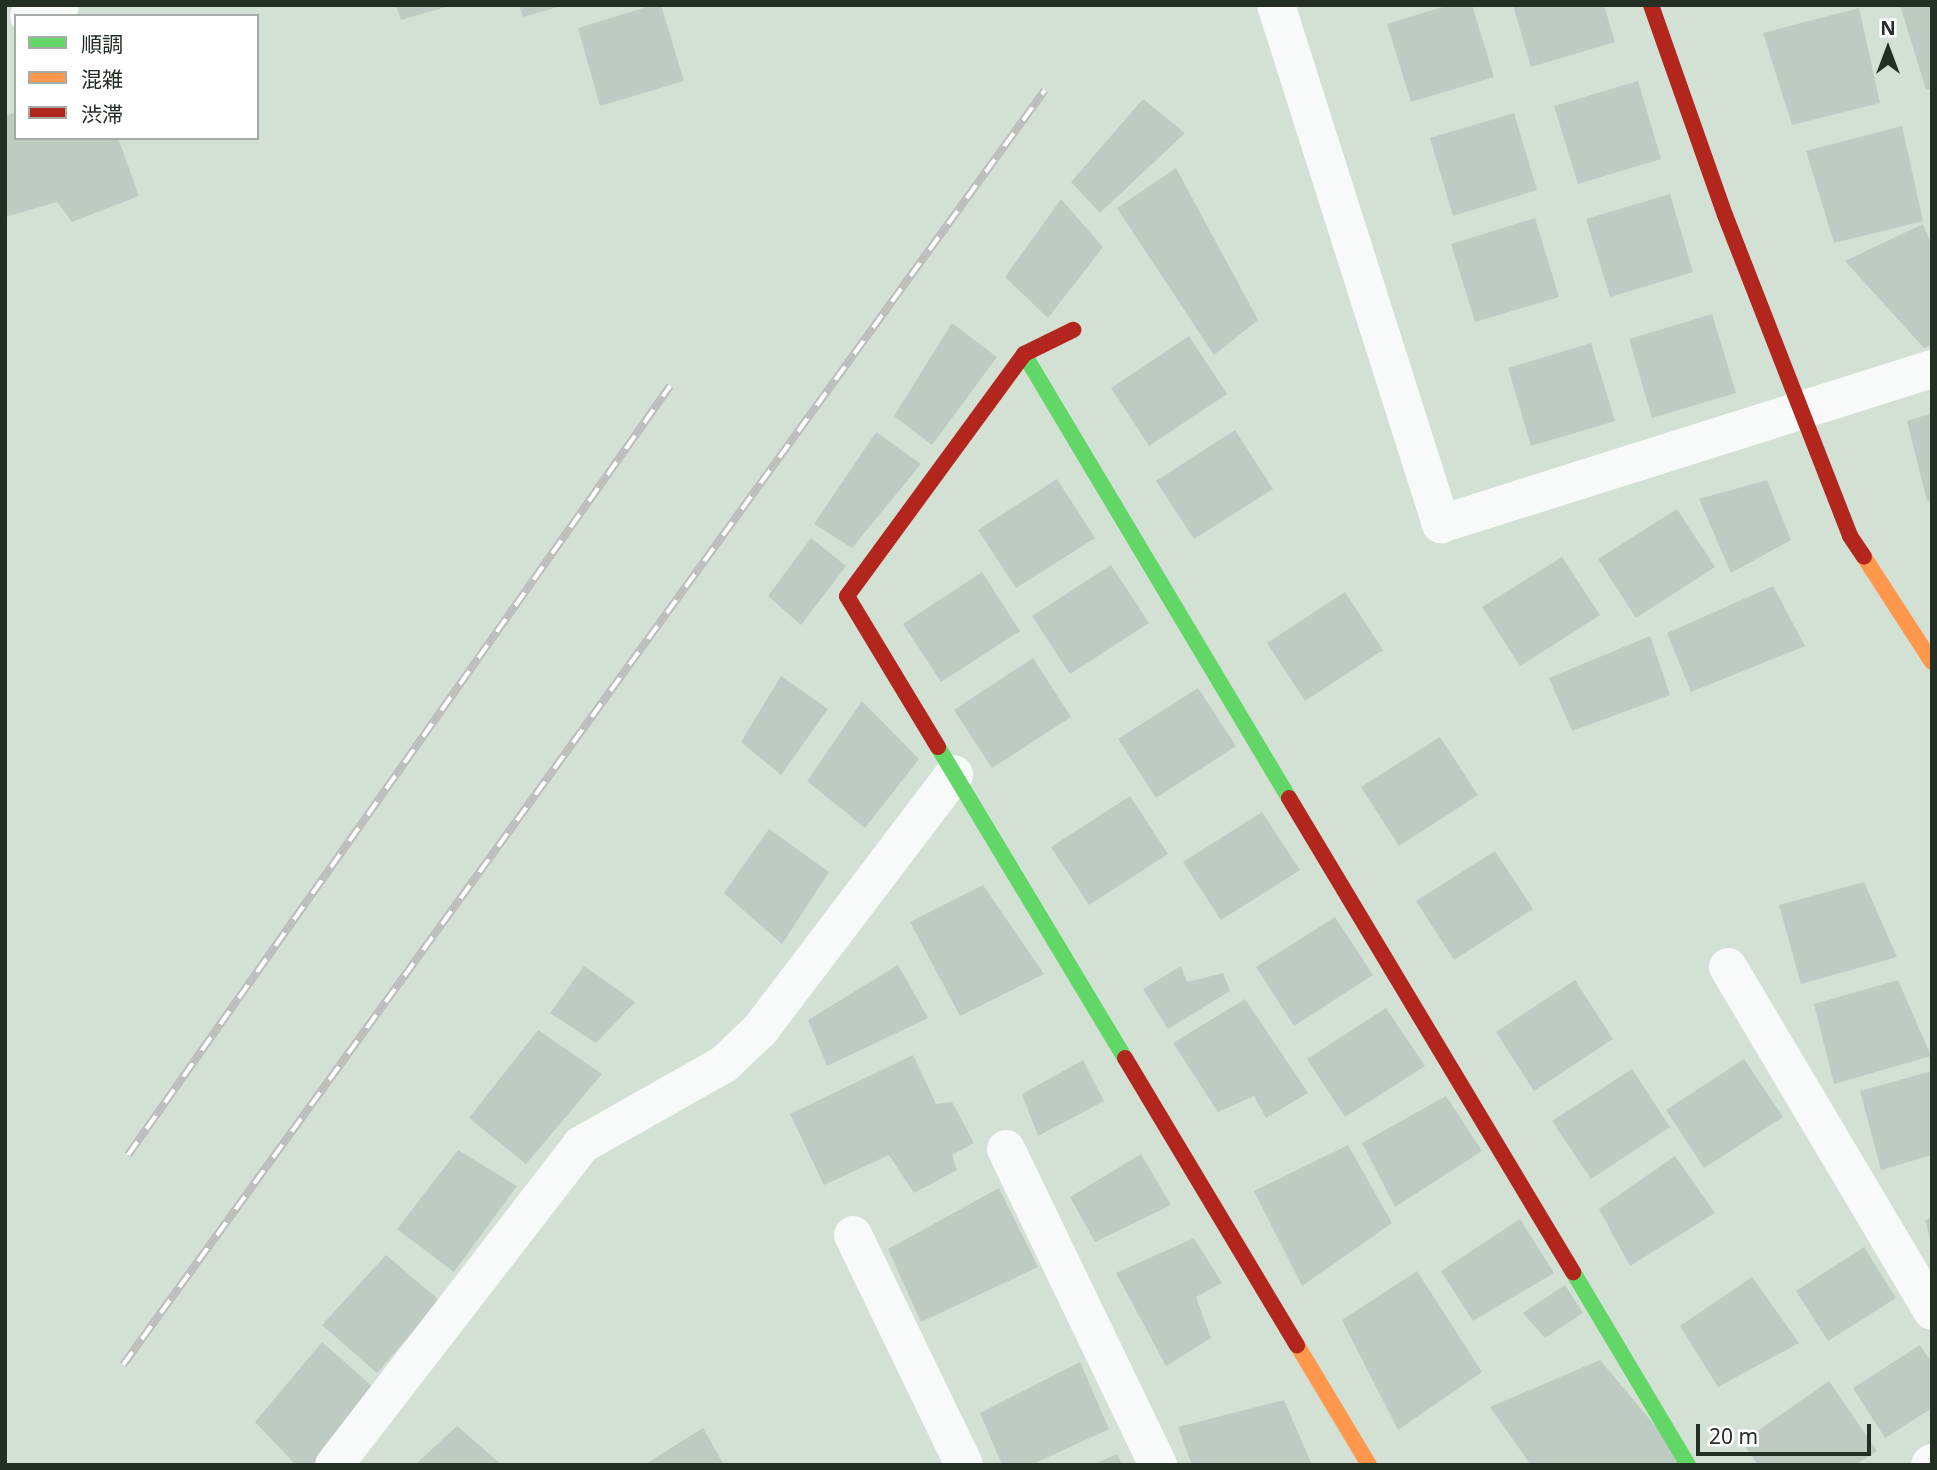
<!DOCTYPE html>
<meta charset="utf-8">
<style>
body{margin:0}
#map{position:relative;width:1937px;height:1470px;overflow:hidden;background:#d2e1d4;font-family:"Noto Sans","Noto Sans JP",sans-serif}
div>[style]{position:absolute}
.building>*{inset:0;background:#becbc3}
.street>*{height:38px;margin:-19px;padding:0 19px;transform-origin:19px;border-radius:19px;background:#f8faf9}
.fast>*{height:16px;margin:-8px;padding:0 8px;transform-origin:8px;border-radius:8px;background:#63d668}
.slow>*{height:16px;margin:-8px;padding:0 8px;transform-origin:8px;border-radius:8px;background:#ff974d}
.jam>*{height:16px;margin:-8px;padding:0 8px;transform-origin:8px;border-radius:8px;background:#b3261e}
.rail>*{height:8px;margin-top:-4px;transform-origin:0;background:repeating-linear-gradient(90deg,#fff 0 16px,#bbbebb 0 32px);box-sizing:border-box;border-block:2px solid #bbbebb}
span{translate:-50% -50%;white-space:nowrap;text-align:center;line-height:1.15;-webkit-text-stroke:5px #fff;paint-order:stroke}
.frame{position:absolute;inset:0;border:7px solid #232e25;pointer-events:none}
.legend{position:absolute;left:14px;top:14px;width:245px;height:126px;box-sizing:border-box;background:#fff;border:2px solid #a7aba8;margin:0;padding:9px 12px;list-style:none;font-size:21px;color:#232e25}
.legend li{display:flex;align-items:center;gap:14px;height:35px}
.legend b{width:35px;border:2px solid #a7aba8}
.north{position:absolute;left:1853px;top:14px;width:70px;height:70px;-webkit-text-stroke:5px #fff;paint-order:stroke;rotate:0deg;font-size:19px;font-weight:700;line-height:28px;text-align:center;color:#232e25}
.north::after{content:'';display:block;margin:auto;width:24px;height:32px;background:#232e25;clip-path:polygon(50% 0,100% 100%,50% 72%,0 100%)}
.scale{position:absolute;left:1696px;top:1424px;width:175px;height:32px;box-sizing:border-box;border:4px solid #232e25;border-top:0;padding-left:9px;font-size:21px;line-height:24px;white-space:nowrap;color:#232e25;-webkit-text-stroke:5px #fff;paint-order:stroke}
</style>
<div id="map">
<div class="building">
<i style="clip-path:polygon(396px 5px,448px 5px,449px 6px,401px 20px)"></i>
<i style="clip-path:polygon(519px 5px,561px 5px,561px 6px,523px 17px)"></i>
<i style="clip-path:polygon(653px 5px,661px 5px,684px 81px,600px 106px,578px 28px)"></i>
<i style="clip-path:polygon(1449px 5px,1472px 5px,1494px 77px,1411px 102px,1387px 24px)"></i>
<i style="clip-path:polygon(1513px 5px,1604px 5px,1615px 42px,1531px 67px)"></i>
<i style="clip-path:polygon(1900px 5px,1932px 5px,1932px 88px,1926px 90px)"></i>
<i style="clip-path:polygon(1859px 8px,1880px 103px,1792px 125px,1763px 33px)"></i>
<i style="clip-path:polygon(1638px 81px,1661px 159px,1578px 184px,1554px 106px)"></i>
<i style="clip-path:polygon(1143px 99px,1185px 133px,1100px 213px,1071px 182px)"></i>
<i style="clip-path:polygon(16px 112px,16px 138px,118px 138px,139px 196px,72px 222px,57px 202px,5px 217px,5px 116px)"></i>
<i style="clip-path:polygon(1514px 113px,1537px 190px,1453px 216px,1430px 138px)"></i>
<i style="clip-path:polygon(1902px 126px,1923px 221px,1834px 243px,1806px 151px)"></i>
<i style="clip-path:polygon(1176px 168px,1258px 320px,1214px 355px,1117px 208px)"></i>
<i style="clip-path:polygon(1670px 194px,1693px 272px,1610px 297px,1586px 219px)"></i>
<i style="clip-path:polygon(1061px 199px,1103px 247px,1048px 318px,1005px 277px)"></i>
<i style="clip-path:polygon(1535px 218px,1559px 297px,1475px 322px,1451px 244px)"></i>
<i style="clip-path:polygon(1923px 224px,1932px 247px,1932px 345px,1924px 348px,1845px 261px)"></i>
<i style="clip-path:polygon(1712px 314px,1736px 393px,1652px 418px,1629px 339px)"></i>
<i style="clip-path:polygon(952px 323px,997px 357px,932px 445px,894px 416px)"></i>
<i style="clip-path:polygon(1189px 336px,1227px 394px,1149px 446px,1111px 388px)"></i>
<i style="clip-path:polygon(1591px 343px,1615px 421px,1531px 446px,1508px 368px)"></i>
<i style="clip-path:polygon(1932px 413px,1932px 500px,1927px 501px,1907px 421px)"></i>
<i style="clip-path:polygon(1235px 430px,1273px 489px,1194px 539px,1156px 481px)"></i>
<i style="clip-path:polygon(876px 432px,921px 464px,852px 548px,814px 524px)"></i>
<i style="clip-path:polygon(1057px 479px,1095px 538px,1016px 588px,978px 530px)"></i>
<i style="clip-path:polygon(1767px 480px,1791px 540px,1731px 573px,1699px 499px)"></i>
<i style="clip-path:polygon(1677px 509px,1715px 567px,1636px 618px,1598px 559px)"></i>
<i style="clip-path:polygon(811px 538px,846px 566px,801px 625px,768px 596px)"></i>
<i style="clip-path:polygon(1562px 557px,1600px 615px,1520px 666px,1482px 607px)"></i>
<i style="clip-path:polygon(1111px 565px,1149px 623px,1070px 674px,1032px 616px)"></i>
<i style="clip-path:polygon(982px 572px,1020px 631px,941px 682px,903px 624px)"></i>
<i style="clip-path:polygon(1773px 586px,1805px 646px,1691px 692px,1667px 633px)"></i>
<i style="clip-path:polygon(1345px 592px,1383px 650px,1305px 701px,1267px 643px)"></i>
<i style="clip-path:polygon(1650px 636px,1670px 695px,1572px 731px,1549px 678px)"></i>
<i style="clip-path:polygon(1033px 658px,1071px 717px,992px 768px,954px 710px)"></i>
<i style="clip-path:polygon(781px 676px,828px 709px,781px 775px,741px 742px)"></i>
<i style="clip-path:polygon(1198px 688px,1236px 746px,1156px 798px,1118px 739px)"></i>
<i style="clip-path:polygon(862px 701px,919px 759px,865px 828px,807px 781px)"></i>
<i style="clip-path:polygon(1440px 737px,1478px 795px,1399px 846px,1361px 787px)"></i>
<i style="clip-path:polygon(1130px 796px,1168px 854px,1089px 905px,1051px 847px)"></i>
<i style="clip-path:polygon(1262px 812px,1300px 870px,1221px 920px,1183px 862px)"></i>
<i style="clip-path:polygon(769px 829px,829px 872px,782px 944px,724px 893px)"></i>
<i style="clip-path:polygon(1495px 851px,1533px 909px,1454px 960px,1416px 901px)"></i>
<i style="clip-path:polygon(1864px 882px,1897px 957px,1801px 984px,1779px 905px)"></i>
<i style="clip-path:polygon(983px 885px,1044px 974px,960px 1016px,910px 922px)"></i>
<i style="clip-path:polygon(1335px 917px,1373px 975px,1294px 1026px,1256px 967px)"></i>
<i style="clip-path:polygon(898px 965px,928px 1018px,827px 1066px,808px 1020px)"></i>
<i style="clip-path:polygon(584px 966px,635px 1002px,596px 1043px,550px 1013px)"></i>
<i style="clip-path:polygon(1181px 966px,1187px 982px,1223px 973px,1230px 991px,1168px 1029px,1143px 989px)"></i>
<i style="clip-path:polygon(1575px 980px,1613px 1039px,1534px 1091px,1496px 1032px)"></i>
<i style="clip-path:polygon(1898px 980px,1931px 1056px,1834px 1084px,1814px 1004px)"></i>
<i style="clip-path:polygon(1245px 999px,1308px 1093px,1266px 1118px,1254px 1096px,1218px 1112px,1173px 1043px)"></i>
<i style="clip-path:polygon(1386px 1008px,1425px 1066px,1345px 1117px,1307px 1059px)"></i>
<i style="clip-path:polygon(538px 1030px,602px 1074px,526px 1164px,469px 1118px)"></i>
<i style="clip-path:polygon(913px 1055px,936px 1104px,952px 1102px,974px 1143px,952px 1155px,957px 1170px,914px 1193px,889px 1155px,824px 1185px,790px 1114px)"></i>
<i style="clip-path:polygon(1744px 1059px,1783px 1117px,1704px 1168px,1666px 1110px)"></i>
<i style="clip-path:polygon(1083px 1060px,1104px 1101px,1038px 1136px,1022px 1094px)"></i>
<i style="clip-path:polygon(1632px 1069px,1670px 1127px,1591px 1179px,1552px 1121px)"></i>
<i style="clip-path:polygon(1932px 1071px,1932px 1155px,1881px 1170px,1860px 1091px)"></i>
<i style="clip-path:polygon(1446px 1096px,1482px 1151px,1395px 1207px,1362px 1143px)"></i>
<i style="clip-path:polygon(1348px 1145px,1392px 1223px,1302px 1286px,1254px 1191px)"></i>
<i style="clip-path:polygon(458px 1150px,517px 1186px,454px 1272px,397px 1229px)"></i>
<i style="clip-path:polygon(1141px 1154px,1171px 1205px,1095px 1242px,1070px 1197px)"></i>
<i style="clip-path:polygon(1675px 1156px,1715px 1213px,1630px 1266px,1599px 1209px)"></i>
<i style="clip-path:polygon(999px 1188px,1038px 1267px,921px 1322px,888px 1249px)"></i>
<i style="clip-path:polygon(1932px 1218px,1932px 1242px,1931px 1242px,1925px 1220px)"></i>
<i style="clip-path:polygon(1520px 1219px,1554px 1273px,1473px 1321px,1441px 1271px)"></i>
<i style="clip-path:polygon(1194px 1238px,1222px 1283px,1196px 1297px,1211px 1338px,1166px 1366px,1116px 1273px)"></i>
<i style="clip-path:polygon(1864px 1247px,1896px 1298px,1828px 1341px,1796px 1291px)"></i>
<i style="clip-path:polygon(386px 1255px,440px 1301px,377px 1373px,322px 1325px)"></i>
<i style="clip-path:polygon(1417px 1271px,1482px 1372px,1398px 1430px,1342px 1320px)"></i>
<i style="clip-path:polygon(1752px 1277px,1799px 1343px,1718px 1387px,1680px 1326px)"></i>
<i style="clip-path:polygon(1565px 1285px,1583px 1313px,1545px 1338px,1523px 1313px)"></i>
<i style="clip-path:polygon(322px 1342px,373px 1387px,315px 1465px,296px 1465px,255px 1422px)"></i>
<i style="clip-path:polygon(1920px 1345px,1932px 1363px,1932px 1408px,1885px 1438px,1853px 1388px)"></i>
<i style="clip-path:polygon(1600px 1360px,1688px 1465px,1531px 1465px,1490px 1407px)"></i>
<i style="clip-path:polygon(1080px 1362px,1109px 1429px,1031px 1465px,1002px 1465px,980px 1413px)"></i>
<i style="clip-path:polygon(1829px 1381px,1877px 1451px,1855px 1465px,1758px 1465px,1742px 1442px)"></i>
<i style="clip-path:polygon(1284px 1400px,1312px 1465px,1192px 1465px,1178px 1427px)"></i>
<i style="clip-path:polygon(457px 1426px,502px 1465px,415px 1465px)"></i>
<i style="clip-path:polygon(703px 1428px,724px 1465px,644px 1465px)"></i>
<i style="clip-path:polygon(1117px 1454px,1122px 1465px,1092px 1465px)"></i>
</div>
<div class="street">
<i style="left:1276px;top:5px;width:545px;rotate:72.36deg"></i>
<i style="left:1441px;top:524px;width:515px;rotate:-17.52deg"></i>
<i style="left:29px;top:16px;width:33px;rotate:-20deg"></i>
<i style="left:1728px;top:967px;width:400px;rotate:59.3deg"></i>
<i style="left:1006px;top:1149px;width:351px;rotate:64.3deg"></i>
<i style="left:853px;top:1235px;width:255px;rotate:64.2deg"></i>
<i style="left:334px;top:1465px;width:404px;rotate:-52.3deg"></i>
<i style="left:581px;top:1145px;width:164px;rotate:-29.5deg"></i>
<i style="left:724px;top:1064px;width:50px;rotate:-43.4deg"></i>
<i style="left:760px;top:1030px;width:321px;rotate:-52.8deg"></i>
<i style="left:1930px;top:1465px;width:3px;rotate:-45deg"></i>
</div>
<div class="fast">
<i style="left:1024px;top:354px;width:517px;rotate:59.17deg"></i>
<i style="left:938px;top:747px;width:363px;rotate:59deg"></i>
<i style="left:1573px;top:1272px;width:225px;rotate:59.2deg"></i>
</div>
<div class="slow">
<i style="left:1864px;top:557px;width:125px;rotate:57.1deg"></i>
<i style="left:1297px;top:1345px;width:140px;rotate:59deg"></i>
</div>
<div class="jam">
<i style="left:1651px;top:5px;width:223px;rotate:70.6deg"></i>
<i style="left:1725px;top:215px;width:344px;rotate:68.7deg"></i>
<i style="left:1850px;top:536px;width:25px;rotate:56deg"></i>
<i style="left:938px;top:747px;width:176px;rotate:-121.1deg"></i>
<i style="left:847px;top:596px;width:300px;rotate:-53.8deg"></i>
<i style="left:1024px;top:354px;width:55px;rotate:-26.1deg"></i>
<i style="left:1289px;top:798px;width:553px;rotate:59.07deg"></i>
<i style="left:1125px;top:1058px;width:335px;rotate:59.1deg"></i>
</div>
<div class="rail">
<i style="left:128px;top:1155px;width:941px;rotate:-54.82deg"></i>
<i style="left:123px;top:1365px;width:1573px;rotate:-54.13deg"></i>
</div>
<div class="frame"></div>
<ul class="legend">
<li><b style="height:9px;background:#63d668"></b>順調</li>
<li><b style="height:9px;background:#ff974d"></b>混雑</li>
<li><b style="height:9px;background:#b3261e"></b>渋滞</li>
</ul>
<div class="north">N</div>
<div class="scale">20 m</div>
</div>
